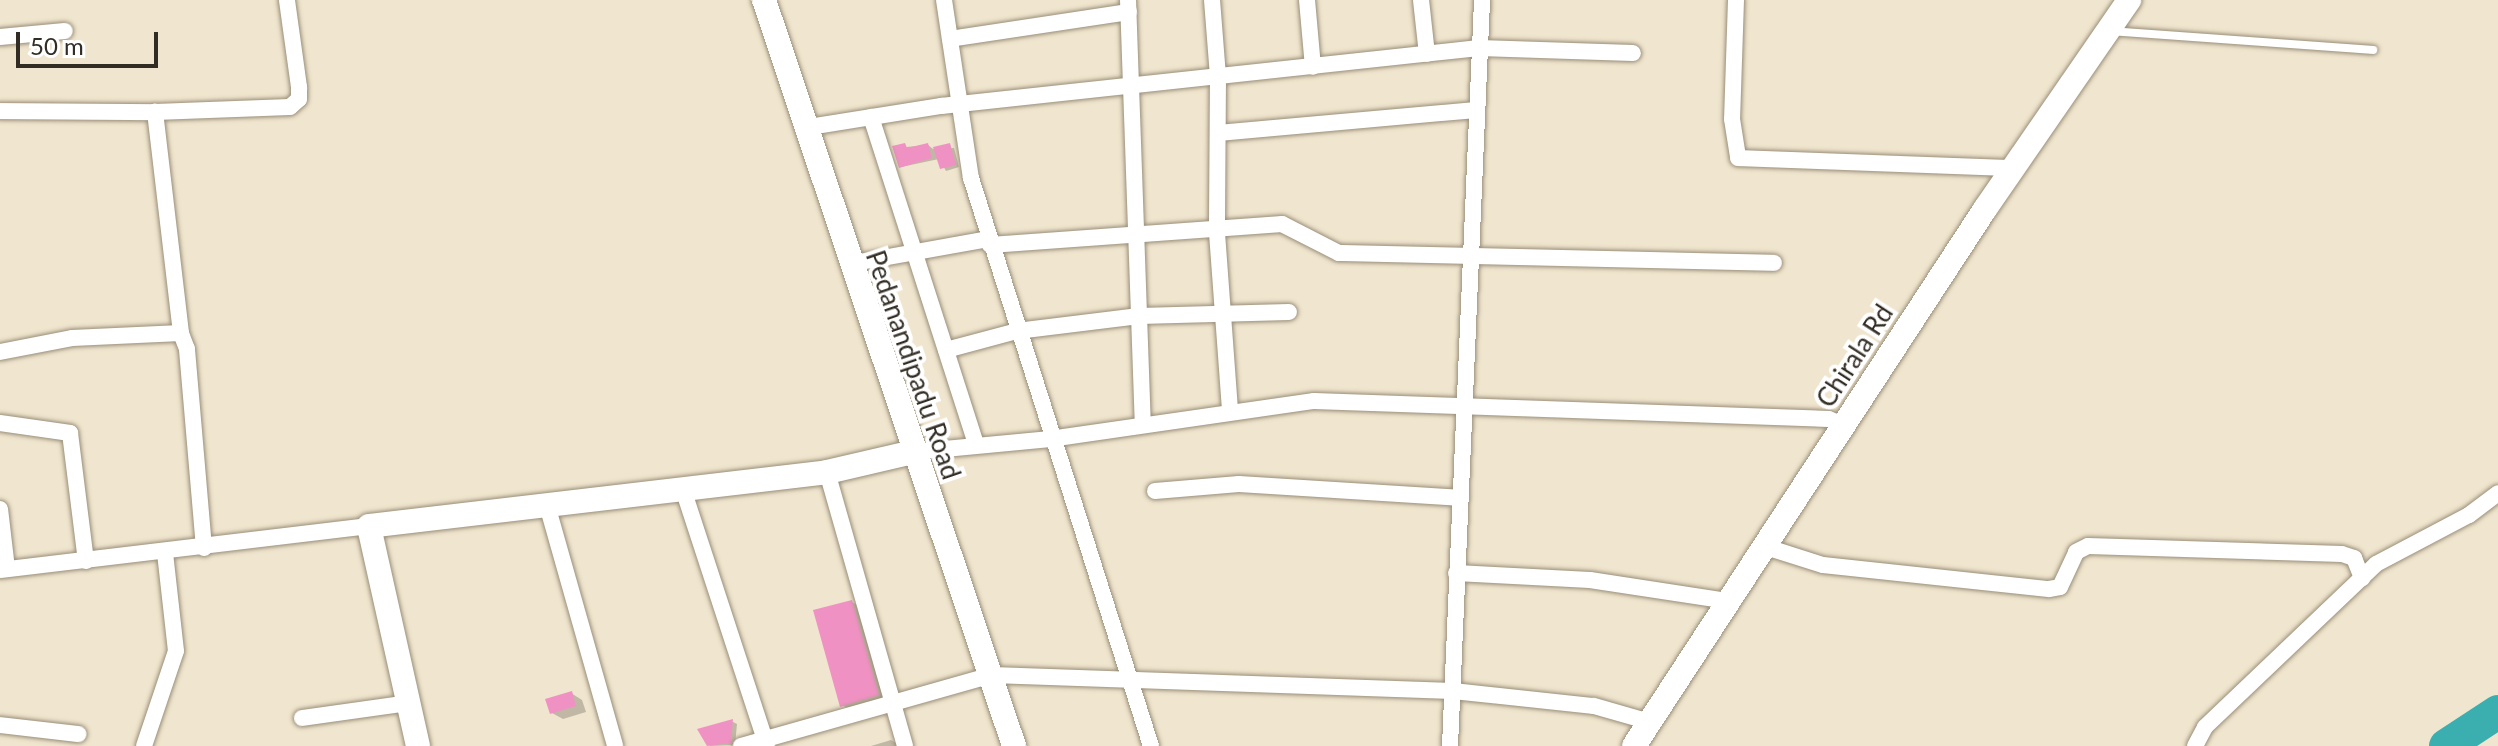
<!DOCTYPE html>
<style>
body{margin:0}
#map{position:relative;width:2498px;height:746px;overflow:hidden;background:#f0e5ce;font-family:Lato,sans-serif}
div>[style]{position:absolute}
.shadow>*{inset:0;background:#0003}
.river>*{height:34px;margin:-17px;padding:0 17px;transform-origin:17px;border-radius:17px;background:#3bafaf}
.building>*{inset:0;background:#ef92c3}
.roads{filter:drop-shadow(0 0 2px #998e79) drop-shadow(0 0 2px #998e79)}
.lane>*{height:8px;margin:-4px;padding:0 4px;transform-origin:4px;border-radius:4px;background:#fff}
.street>*{height:16px;margin:-8px;padding:0 8px;transform-origin:8px;border-radius:8px;background:#fff}
.secondary>*{height:24px;margin:-12px;padding:0 12px;transform-origin:12px;border-radius:12px;background:#fff}
span{translate:-50% -50%;white-space:nowrap;text-align:center;line-height:1.15;-webkit-text-stroke:8px #fff;paint-order:stroke}
.street-label{font-size:26px;color:#312c24}
.scale{position:absolute;left:16px;top:32px;width:142px;height:36px;box-sizing:border-box;border:4px solid #312c24;border-top:0;padding-left:10px;font-size:24px;line-height:28px;white-space:nowrap;color:#312c24;-webkit-text-stroke:6px #fff;paint-order:stroke}
</style>
<div id="map">
<div class="shadow">
<i style="clip-path:polygon(928px 145px,933px 149px,954px 148px,959px 167px,946px 171px,939px 159px,901px 167px,895px 148px)"></i>
<i style="clip-path:polygon(852px 602px,862px 608px,888px 701px,852px 711px,842px 705px)"></i>
<i style="clip-path:polygon(571px 693px,582px 700px,586px 712px,563px 719px,552px 713px)"></i>
<i style="clip-path:polygon(733px 722px,737px 724px,735px 745px,710px 746px,700px 731px)"></i>
<i style="clip-path:polygon(891px 740px,901px 746px,871px 746px)"></i>
</div>
<div class="river">
<i style="left:2446px;top:746px;width:62px;rotate:-33.2deg"></i>
</div>
<div class="building">
<i style="clip-path:polygon(905px 143px,907px 148px,928px 143px,932px 158px,899px 168px,892px 146px)"></i>
<i style="clip-path:polygon(950px 143px,956px 165px,940px 169px,933px 147px)"></i>
<i style="clip-path:polygon(852px 600px,879px 695px,840px 707px,813px 610px)"></i>
<i style="clip-path:polygon(572px 691px,576px 706px,550px 714px,545px 699px)"></i>
<i style="clip-path:polygon(733px 719px,731px 743px,707px 746px,697px 729px)"></i>
</div>
<div class="roads">
<div class="lane">
<i style="left:2110px;top:31px;width:264px;rotate:4.1deg"></i>
</div>
<div class="street">
<i style="left:944px;top:0;width:180px;rotate:81.4deg"></i>
<i style="left:971px;top:178px;width:596px;rotate:72.42deg"></i>
<i style="left:1128px;top:0;width:425px;rotate:88deg"></i>
<i style="left:1212px;top:0;width:77px;rotate:85.5deg"></i>
<i style="left:1218px;top:77px;width:156px;rotate:90.4deg"></i>
<i style="left:1217px;top:233px;width:179px;rotate:85.8deg"></i>
<i style="left:1307px;top:0;width:67px;rotate:84.9deg"></i>
<i style="left:1421px;top:0;width:54px;rotate:83.7deg"></i>
<i style="left:1736px;top:0;width:119px;rotate:91.9deg"></i>
<i style="left:1732px;top:119px;width:39px;rotate:81deg"></i>
<i style="left:1738px;top:158px;width:276px;rotate:2.1deg"></i>
<i style="left:0;top:37px;width:65px;rotate:-5.3deg"></i>
<i style="left:950px;top:39px;width:181px;rotate:-8.6deg"></i>
<i style="left:0;top:111px;width:155px;rotate:0.4deg"></i>
<i style="left:871px;top:117px;width:344px;rotate:72.2deg"></i>
<i style="left:803px;top:128px;width:140px;rotate:-9.1deg"></i>
<i style="left:941px;top:106px;width:541px;rotate:-6.15deg"></i>
<i style="left:1479px;top:48px;width:154px;rotate:1.9deg"></i>
<i style="left:1218px;top:133px;width:259px;rotate:-5.1deg"></i>
<i style="left:990px;top:245px;width:293px;rotate:-4.1deg"></i>
<i style="left:1282px;top:224px;width:64px;rotate:27deg"></i>
<i style="left:1339px;top:253px;width:435px;rotate:1.3deg"></i>
<i style="left:849px;top:264px;width:141px;rotate:-10.2deg"></i>
<i style="left:946px;top:350px;width:73px;rotate:-15deg"></i>
<i style="left:1017px;top:331px;width:123px;rotate:-7deg"></i>
<i style="left:1139px;top:316px;width:150px;rotate:-1.5deg"></i>
<i style="left:0;top:352px;width:73px;rotate:-11deg"></i>
<i style="left:72px;top:338px;width:109px;rotate:-2.6deg"></i>
<i style="left:0;top:423px;width:71px;rotate:8.1deg"></i>
<i style="left:70px;top:433px;width:129px;rotate:82.9deg"></i>
<i style="left:913px;top:452px;width:138px;rotate:-5.4deg"></i>
<i style="left:1050px;top:439px;width:267px;rotate:-8.2deg"></i>
<i style="left:1314px;top:401px;width:515px;rotate:2deg"></i>
<i style="left:1829px;top:419px;width:15px;rotate:23deg"></i>
<i style="left:827px;top:472px;width:285px;rotate:74.1deg"></i>
<i style="left:683px;top:489px;width:270px;rotate:71.9deg"></i>
<i style="left:1155px;top:491px;width:84px;rotate:-4.8deg"></i>
<i style="left:1239px;top:484px;width:220px;rotate:3.6deg"></i>
<i style="left:547px;top:505px;width:250px;rotate:74.2deg"></i>
<i style="left:0;top:509px;width:60px;rotate:83.3deg"></i>
<i style="left:1763px;top:546px;width:63px;rotate:17.6deg"></i>
<i style="left:1823px;top:565px;width:227px;rotate:6.1deg"></i>
<i style="left:2049px;top:589px;width:11px;rotate:-10deg"></i>
<i style="left:2060px;top:587px;width:38px;rotate:-65deg"></i>
<i style="left:2076px;top:552px;width:13px;rotate:-27deg"></i>
<i style="left:2088px;top:546px;width:254px;rotate:1.8deg"></i>
<i style="left:2342px;top:554px;width:13px;rotate:18deg"></i>
<i style="left:2354px;top:558px;width:22px;rotate:68deg"></i>
<i style="left:204px;top:548px;width:200px;rotate:-94.9deg"></i>
<i style="left:187px;top:349px;width:17px;rotate:-111deg"></i>
<i style="left:181px;top:333px;width:223px;rotate:-96.7deg"></i>
<i style="left:155px;top:112px;width:135px;rotate:-2.1deg"></i>
<i style="left:290px;top:107px;width:12px;rotate:-42deg"></i>
<i style="left:299px;top:99px;width:12px;rotate:-90deg"></i>
<i style="left:299px;top:87px;width:88px;rotate:-97.9deg"></i>
<i style="left:0;top:570px;width:372px;rotate:-6.8deg"></i>
<i style="left:1456px;top:573px;width:134px;rotate:3deg"></i>
<i style="left:1590px;top:580px;width:140px;rotate:8.7deg"></i>
<i style="left:302px;top:718px;width:108px;rotate:-8deg"></i>
<i style="left:0;top:725px;width:79px;rotate:6.6deg"></i>
<i style="left:144px;top:746px;width:100px;rotate:-71.4deg"></i>
<i style="left:176px;top:651px;width:99px;rotate:-96.4deg"></i>
<i style="left:741px;top:746px;width:261px;rotate:-15.8deg"></i>
<i style="left:992px;top:675px;width:461px;rotate:2deg"></i>
<i style="left:1453px;top:691px;width:142px;rotate:6.1deg"></i>
<i style="left:1594px;top:706px;width:58px;rotate:15.9deg"></i>
<i style="left:1450px;top:746px;width:747px;rotate:-87.54deg"></i>
<i style="left:2195px;top:746px;width:21px;rotate:-62deg"></i>
<i style="left:2205px;top:727px;width:236px;rotate:-43.6deg"></i>
<i style="left:2376px;top:564px;width:105px;rotate:-27.8deg"></i>
<i style="left:2469px;top:515px;width:36px;rotate:-37deg"></i>
</div>
<div class="secondary">
<i style="left:764px;top:0;width:787px;rotate:71.47deg"></i>
<i style="left:418px;top:746px;width:225px;rotate:-102.6deg"></i>
<i style="left:369px;top:526px;width:461px;rotate:-6.7deg"></i>
<i style="left:827px;top:472px;width:88px;rotate:-13.1deg"></i>
<i style="left:1634px;top:746px;width:642px;rotate:-56.83deg"></i>
<i style="left:1985px;top:209px;width:254px;rotate:-55.4deg"></i>
</div>
</div>
<div class="street-label">
<span style="left:1855px;top:356px;rotate:-57deg">Chirala Rd</span>
<span style="left:913px;top:365px;rotate:71deg">Pedanandipadu Road</span>
</div>
<div class="scale">50 m</div>
</div>
